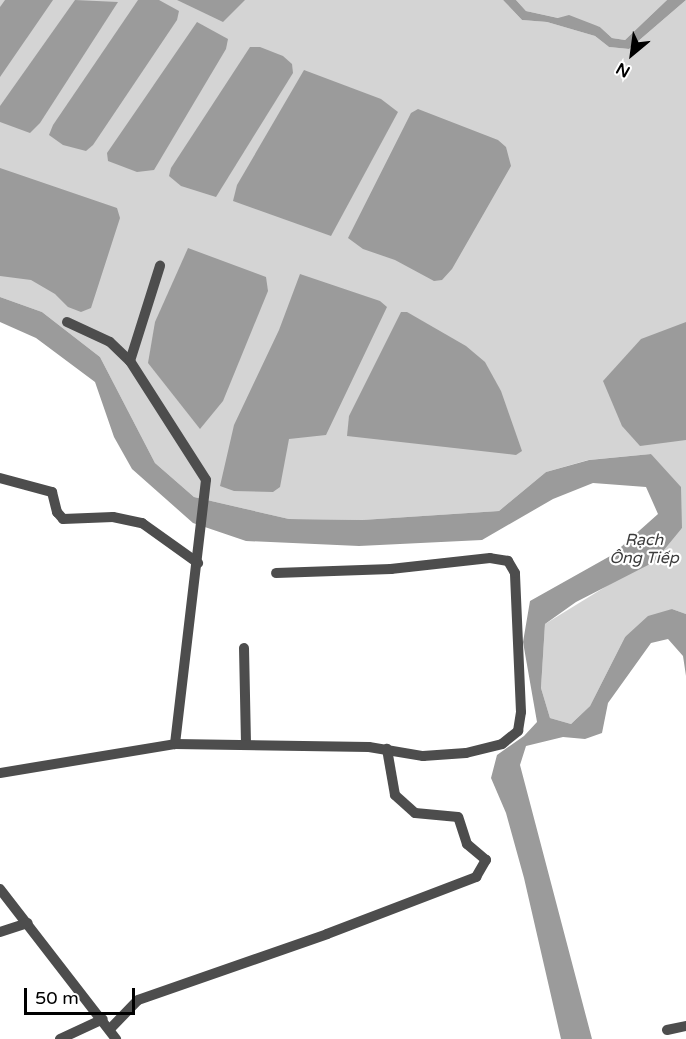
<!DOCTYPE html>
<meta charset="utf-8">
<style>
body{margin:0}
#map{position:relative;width:686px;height:1039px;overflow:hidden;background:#fff;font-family:"Varela Round",sans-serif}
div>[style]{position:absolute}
.green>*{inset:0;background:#d4d4d4}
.water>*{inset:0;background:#9b9b9b}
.minor>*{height:10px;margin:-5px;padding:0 5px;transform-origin:5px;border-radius:5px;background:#4d4d4d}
span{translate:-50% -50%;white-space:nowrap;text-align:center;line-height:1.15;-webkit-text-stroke:4.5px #fff;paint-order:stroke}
.water-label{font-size:16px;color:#3c3c3c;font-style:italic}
.north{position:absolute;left:602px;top:24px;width:60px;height:60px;-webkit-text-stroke:4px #fff;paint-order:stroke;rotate:209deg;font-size:16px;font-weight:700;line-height:24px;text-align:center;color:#000}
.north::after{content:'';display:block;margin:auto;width:21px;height:27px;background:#000;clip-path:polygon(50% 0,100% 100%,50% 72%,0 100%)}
.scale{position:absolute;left:24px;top:988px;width:111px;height:27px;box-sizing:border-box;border:3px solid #000;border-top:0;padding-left:8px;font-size:18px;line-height:21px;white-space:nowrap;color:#000;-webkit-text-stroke:4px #fff;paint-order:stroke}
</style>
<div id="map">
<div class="green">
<i style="clip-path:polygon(0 0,503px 0,522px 20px,547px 22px,595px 36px,609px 47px,629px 49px,686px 0,686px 614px,672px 609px,625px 637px,590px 706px,571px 724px,550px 718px,541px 688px,545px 624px,610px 584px,682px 528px,651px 454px,588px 460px,546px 472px,499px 511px,362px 520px,289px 519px,194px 497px,155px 463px,100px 357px,42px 312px,0 297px)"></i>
<i style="clip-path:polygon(516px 0,667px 0,625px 40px,612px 38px,600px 27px,526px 11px)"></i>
</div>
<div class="water">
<i style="clip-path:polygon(5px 0,53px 0,0 77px,0 7px)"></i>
<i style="clip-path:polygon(75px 0,118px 2px,40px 123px,30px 133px,0 122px,0 106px)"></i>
<i style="clip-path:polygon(138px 0,159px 0,179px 11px,177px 20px,93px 145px,86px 151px,63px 145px,49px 135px,53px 125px)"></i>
<i style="clip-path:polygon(177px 0,245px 0,223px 22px)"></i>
<i style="clip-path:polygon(503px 0,516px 0,526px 11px,558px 18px,569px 15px,600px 27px,612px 38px,625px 40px,667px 0,686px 0,629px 49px,609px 47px,595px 36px,547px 22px,522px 20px)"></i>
<i style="clip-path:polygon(197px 22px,228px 39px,226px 49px,154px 170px,137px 172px,108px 161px,107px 153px)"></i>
<i style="clip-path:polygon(250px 47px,260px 47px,283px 56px,292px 64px,293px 73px,216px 197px,181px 186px,169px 176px,171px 168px)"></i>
<i style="clip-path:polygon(304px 70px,381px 99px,398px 112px,331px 236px,233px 201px,237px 185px)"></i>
<i style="clip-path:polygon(418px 109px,498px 140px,506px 147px,511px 166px,452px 269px,442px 280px,434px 281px,395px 260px,363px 249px,348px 238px,411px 113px)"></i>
<i style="clip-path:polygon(0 168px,117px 208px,120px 218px,91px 308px,81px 312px,68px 307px,55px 294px,31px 280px,0 276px)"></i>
<i style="clip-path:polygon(188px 248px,266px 277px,268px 291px,223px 401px,200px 429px,148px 363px,155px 322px)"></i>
<i style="clip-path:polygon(300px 274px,380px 301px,387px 307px,326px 435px,289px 439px,280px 487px,273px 492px,234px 491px,220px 486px,234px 425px,279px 330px)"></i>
<i style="clip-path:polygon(0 297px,42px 312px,100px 357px,155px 463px,194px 497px,289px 519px,362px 520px,499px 511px,546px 472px,589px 460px,651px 454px,681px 487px,682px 528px,654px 562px,576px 602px,545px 624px,541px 688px,550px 718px,571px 724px,590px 706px,625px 637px,648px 616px,672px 609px,686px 614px,686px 676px,683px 656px,668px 639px,651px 643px,608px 703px,602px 733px,585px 739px,563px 737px,526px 746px,520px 765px,592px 1039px,561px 1039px,524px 878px,506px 813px,491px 778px,497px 755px,524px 736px,537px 722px,523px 642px,530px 601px,612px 555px,658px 514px,646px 487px,593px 483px,553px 499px,482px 540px,359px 546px,246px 541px,193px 523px,132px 469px,114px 437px,95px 382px,36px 338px,0 322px)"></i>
<i style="clip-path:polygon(401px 312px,407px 312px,466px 346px,485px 362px,501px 391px,522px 451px,516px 455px,347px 436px,349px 416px)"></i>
<i style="clip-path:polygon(686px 322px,686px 440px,640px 446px,622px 426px,603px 381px,641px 339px)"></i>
</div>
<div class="minor">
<i style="left:67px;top:322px;width:47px;rotate:24.9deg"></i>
<i style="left:110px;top:342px;width:28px;rotate:44deg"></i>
<i style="left:130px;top:361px;width:141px;rotate:57.4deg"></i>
<i style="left:206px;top:480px;width:266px;rotate:96.7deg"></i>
<i style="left:130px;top:361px;width:100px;rotate:-72.5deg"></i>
<i style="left:0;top:478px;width:54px;rotate:15.1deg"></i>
<i style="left:52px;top:492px;width:21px;rotate:76deg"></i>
<i style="left:57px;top:512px;width:9px;rotate:49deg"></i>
<i style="left:63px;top:519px;width:50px;rotate:-2.3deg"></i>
<i style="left:113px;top:517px;width:30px;rotate:12deg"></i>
<i style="left:142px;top:523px;width:69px;rotate:35.5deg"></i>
<i style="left:244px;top:648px;width:97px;rotate:88.8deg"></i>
<i style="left:0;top:773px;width:177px;rotate:-9.4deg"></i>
<i style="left:175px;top:744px;width:194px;rotate:0.9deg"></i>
<i style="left:369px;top:747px;width:55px;rotate:9.5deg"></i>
<i style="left:423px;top:756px;width:43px;rotate:-4deg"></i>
<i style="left:466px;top:753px;width:37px;rotate:-14deg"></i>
<i style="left:502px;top:744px;width:21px;rotate:-39deg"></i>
<i style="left:518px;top:731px;width:19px;rotate:-81deg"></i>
<i style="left:521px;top:712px;width:139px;rotate:-92.5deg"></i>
<i style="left:515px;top:573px;width:14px;rotate:-120deg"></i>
<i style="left:508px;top:561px;width:18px;rotate:-171deg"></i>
<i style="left:490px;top:558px;width:100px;rotate:173.7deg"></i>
<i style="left:391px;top:569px;width:115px;rotate:178deg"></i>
<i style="left:0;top:889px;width:190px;rotate:52.3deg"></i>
<i style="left:0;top:932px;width:29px;rotate:-18deg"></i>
<i style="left:110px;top:1029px;width:40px;rotate:-46deg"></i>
<i style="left:138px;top:1000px;width:200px;rotate:-19.2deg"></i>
<i style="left:327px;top:934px;width:160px;rotate:-20.9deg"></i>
<i style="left:476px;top:877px;width:20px;rotate:-60deg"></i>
<i style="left:486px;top:860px;width:25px;rotate:-140deg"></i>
<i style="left:467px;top:844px;width:28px;rotate:-108deg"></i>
<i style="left:458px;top:817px;width:43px;rotate:-174.7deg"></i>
<i style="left:415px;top:813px;width:27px;rotate:-138deg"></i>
<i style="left:395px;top:795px;width:47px;rotate:-99.9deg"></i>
<i style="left:667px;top:1030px;width:19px;rotate:-12deg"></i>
<i style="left:60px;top:1039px;width:47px;rotate:-24.9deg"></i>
</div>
<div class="water-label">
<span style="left:644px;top:549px">Rạch<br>Ông Tiếp</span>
</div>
<div class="north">N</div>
<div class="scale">50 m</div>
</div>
